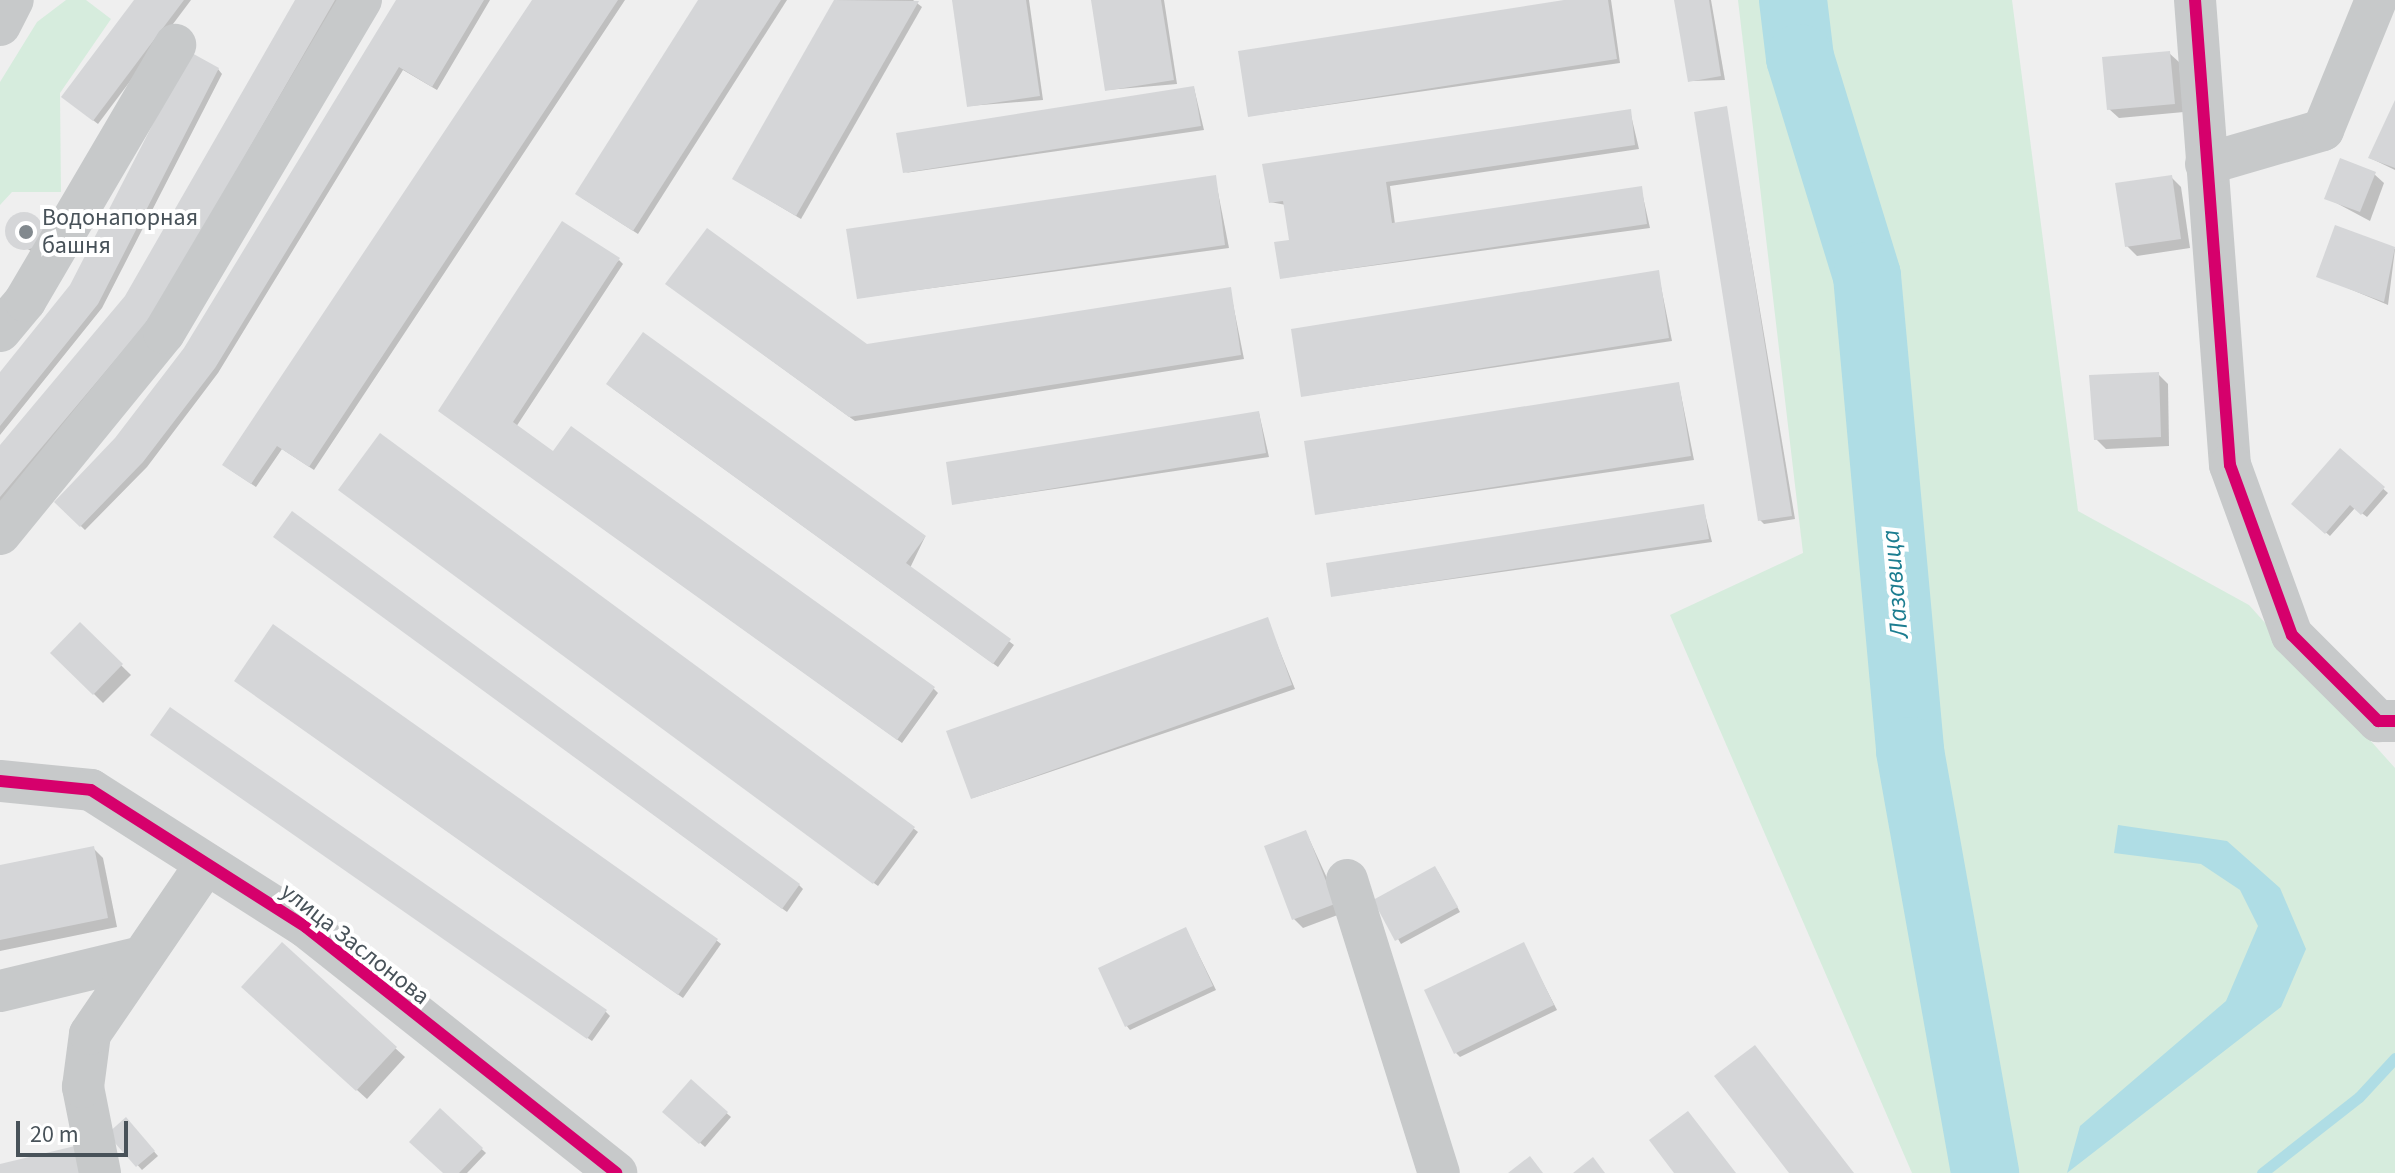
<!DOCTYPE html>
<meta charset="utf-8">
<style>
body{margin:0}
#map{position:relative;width:2395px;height:1173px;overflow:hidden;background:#efefef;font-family:"Source Sans 3",sans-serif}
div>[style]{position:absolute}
.green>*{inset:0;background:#d6ecdd}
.water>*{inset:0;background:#afdde5}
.shadow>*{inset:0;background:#0003}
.stream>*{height:11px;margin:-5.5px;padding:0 5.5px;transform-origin:5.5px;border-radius:5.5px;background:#afdde5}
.river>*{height:68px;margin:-34px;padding:0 34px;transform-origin:34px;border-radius:34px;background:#afdde5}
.building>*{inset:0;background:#d5d6d8}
.round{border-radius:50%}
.minor>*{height:42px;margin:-21px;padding:0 21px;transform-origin:21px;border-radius:21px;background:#c7c9ca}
.cycleway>*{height:12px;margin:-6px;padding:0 6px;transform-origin:6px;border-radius:6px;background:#d6006c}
.dots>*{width:22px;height:22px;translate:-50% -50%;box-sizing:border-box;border:4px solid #fff;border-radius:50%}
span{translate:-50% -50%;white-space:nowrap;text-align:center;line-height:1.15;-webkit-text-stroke:8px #fff;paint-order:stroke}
.poi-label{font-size:24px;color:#485259}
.left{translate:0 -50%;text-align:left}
.street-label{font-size:24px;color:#485259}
.water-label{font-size:26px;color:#1c7d90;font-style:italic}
.scale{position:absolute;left:16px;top:1121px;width:112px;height:36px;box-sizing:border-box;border:4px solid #485259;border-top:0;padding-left:10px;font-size:24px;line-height:28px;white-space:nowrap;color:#485259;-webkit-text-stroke:6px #fff;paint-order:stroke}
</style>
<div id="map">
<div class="green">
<i style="clip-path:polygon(66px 0,86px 0,111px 19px,60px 93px,61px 192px,12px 192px,0 205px,0 82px,37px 22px)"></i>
<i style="clip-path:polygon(1738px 0,2012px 0,2078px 511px,2249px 605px,2395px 768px,2395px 1173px,1912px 1173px,1670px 615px,1803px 553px)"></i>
</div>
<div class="water">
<i style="clip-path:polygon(2118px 825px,2227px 841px,2280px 888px,2306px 949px,2281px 1007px,2067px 1173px,2080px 1126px,2226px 1001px,2258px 926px,2240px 890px,2201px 864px,2114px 853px)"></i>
</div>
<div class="shadow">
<i style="clip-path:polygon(137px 0,191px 0,98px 124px,68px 101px)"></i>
<i style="clip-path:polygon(298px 0,341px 0,157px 319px,0 506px,0 448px,127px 297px)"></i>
<i style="clip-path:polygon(397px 0,490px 0,437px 90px,403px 70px,218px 373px,147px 467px,85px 530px,56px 502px,117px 440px,186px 349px)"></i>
<i style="clip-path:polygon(534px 0,625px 0,314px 470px,282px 449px,256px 487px,229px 469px)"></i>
<i style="clip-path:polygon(701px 0,787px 0,638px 234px,582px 198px)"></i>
<i style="clip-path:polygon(837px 0,913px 0,922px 7px,801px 219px,734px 179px)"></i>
<i style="clip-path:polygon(954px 0,1029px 0,1043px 100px,969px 106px)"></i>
<i style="clip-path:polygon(1093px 0,1164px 0,1177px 84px,1107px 90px)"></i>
<i style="clip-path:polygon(1577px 0,1611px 0,1620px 63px,1250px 116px)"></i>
<i style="clip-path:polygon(1676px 0,1711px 0,1725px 80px,1690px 81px)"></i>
<i style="clip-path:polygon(2169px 53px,2179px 62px,2184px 112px,2119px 118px,2109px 109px)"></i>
<i style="clip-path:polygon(218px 69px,222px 74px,102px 308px,0 435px,0 376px,72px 287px)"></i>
<i style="clip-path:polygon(1194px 88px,1204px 130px,905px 173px)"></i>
<i style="clip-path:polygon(2395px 105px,2395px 170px,2370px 158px)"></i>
<i style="clip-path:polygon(1726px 108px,1795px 519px,1764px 524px,1760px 520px)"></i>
<i style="clip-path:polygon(1630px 111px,1639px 149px,1390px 186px,1395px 224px,1641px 188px,1650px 228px,1282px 278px,1291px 241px,1286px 205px,1270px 202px)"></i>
<i style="clip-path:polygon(2374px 174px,2384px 183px,2370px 221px,2327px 198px)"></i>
<i style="clip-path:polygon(1215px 177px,1229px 248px,858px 298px)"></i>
<i style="clip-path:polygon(2171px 177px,2181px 187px,2190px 248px,2137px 256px,2127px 246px)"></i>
<i style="clip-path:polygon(20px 215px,44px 228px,36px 254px,9px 238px)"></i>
<i style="clip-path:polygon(2336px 227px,2395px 249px,2388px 305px,2319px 276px)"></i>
<i style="clip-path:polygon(619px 260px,623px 264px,516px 427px,553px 454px,572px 428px,934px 689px,938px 693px,902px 743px,445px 415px)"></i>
<i style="clip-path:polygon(1658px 272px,1672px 341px,1303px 396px)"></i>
<i style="clip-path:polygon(672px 288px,866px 346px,1230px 289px,1244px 359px,855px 421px)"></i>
<i style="clip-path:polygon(2158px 374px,2168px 384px,2169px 446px,2106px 449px,2096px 439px)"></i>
<i style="clip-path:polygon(1679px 385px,1694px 460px,1317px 514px)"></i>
<i style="clip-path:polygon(612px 388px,925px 537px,910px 568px,1014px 645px,998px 667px)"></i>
<i style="clip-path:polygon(1259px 413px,1269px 457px,954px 504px)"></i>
<i style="clip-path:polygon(2340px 451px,2388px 493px,2367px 517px,2355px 508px,2330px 536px,2293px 504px)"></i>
<i style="clip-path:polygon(345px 494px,913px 828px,918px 832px,878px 886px)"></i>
<i style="clip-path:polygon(1703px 506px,1712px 542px,1333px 596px)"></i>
<i style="clip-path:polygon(280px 541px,799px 885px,803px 889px,787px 912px)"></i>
<i style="clip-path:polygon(1267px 619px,1295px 689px,973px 798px)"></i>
<i style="clip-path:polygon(80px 625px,131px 675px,103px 703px,53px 653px)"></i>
<i style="clip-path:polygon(241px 685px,716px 940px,721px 944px,683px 998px)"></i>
<i style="clip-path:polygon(157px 739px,606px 1012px,610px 1016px,592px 1041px)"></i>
<i style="clip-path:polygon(1306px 832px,1343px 913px,1303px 928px,1294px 919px)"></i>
<i style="clip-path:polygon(93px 848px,103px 858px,117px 927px,0 951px,0 867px)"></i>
<i style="clip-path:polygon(1438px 872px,1460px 912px,1401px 944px,1376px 901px)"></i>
<i style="clip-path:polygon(1186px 929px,1216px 990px,1130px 1030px,1126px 1025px)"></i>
<i style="clip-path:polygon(1523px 944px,1557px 1010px,1460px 1057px,1456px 1053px)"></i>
<i style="clip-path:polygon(253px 996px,395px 1048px,405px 1057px,367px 1099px)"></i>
<i style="clip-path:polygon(691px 1082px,731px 1117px,705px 1147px,665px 1112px)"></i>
<i style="clip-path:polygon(440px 1111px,486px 1153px,467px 1173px,445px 1173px)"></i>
<i style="clip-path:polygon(126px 1120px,158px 1156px,142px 1170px,110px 1134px)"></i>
</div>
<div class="stream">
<i style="left:2262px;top:1173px;width:123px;rotate:-38.1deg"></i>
<i style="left:2359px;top:1097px;width:53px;rotate:-47.3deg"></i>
</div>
<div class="river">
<i style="left:1793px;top:0;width:58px;rotate:83.1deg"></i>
<i style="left:1800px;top:58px;width:228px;rotate:72.9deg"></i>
<i style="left:1867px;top:276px;width:477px;rotate:84.8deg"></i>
<i style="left:1910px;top:751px;width:429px;rotate:79.9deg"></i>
</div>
<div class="building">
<i style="clip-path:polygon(134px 0,184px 0,93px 121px,61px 97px)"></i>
<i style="clip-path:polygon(295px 0,335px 0,153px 315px,0 497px,0 445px,125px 296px)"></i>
<i style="clip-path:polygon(396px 0,484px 0,432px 87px,399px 67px,215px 368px,143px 462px,80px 527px,54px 502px,115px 438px,184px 348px)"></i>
<i style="clip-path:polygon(532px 0,618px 0,309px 467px,277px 446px,251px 484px,222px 465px)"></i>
<i style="clip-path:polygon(698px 0,781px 0,633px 231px,575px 194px)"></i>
<i style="clip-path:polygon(834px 0,919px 1px,796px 216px,732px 179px)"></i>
<i style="clip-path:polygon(952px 0,1026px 0,1040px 96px,967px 107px)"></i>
<i style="clip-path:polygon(1091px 0,1161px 0,1174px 80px,1105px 91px)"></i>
<i style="clip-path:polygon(1564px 0,1608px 0,1617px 59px,1248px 117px,1238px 51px)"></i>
<i style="clip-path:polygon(1674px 0,1709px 0,1721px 76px,1688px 82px)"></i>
<i style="clip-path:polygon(2170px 51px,2175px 104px,2107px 110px,2102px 57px)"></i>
<i style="clip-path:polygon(190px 52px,219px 68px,98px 304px,0 426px,0 372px,70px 285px)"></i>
<i style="clip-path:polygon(1194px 86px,1201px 126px,903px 173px,896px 133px)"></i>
<i style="clip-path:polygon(2395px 100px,2395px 168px,2368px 158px)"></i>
<i style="clip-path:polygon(1727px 106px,1792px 516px,1758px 521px,1694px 112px)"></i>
<i style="clip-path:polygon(1631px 109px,1635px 145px,1386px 182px,1392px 223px,1642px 186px,1647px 224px,1280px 279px,1274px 242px,1289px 240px,1283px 201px,1269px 203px,1262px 164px)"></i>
<i style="clip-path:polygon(2340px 158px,2376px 172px,2360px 212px,2324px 199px)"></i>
<i style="clip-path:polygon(1216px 175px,1225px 245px,857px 299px,846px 229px)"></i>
<i style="clip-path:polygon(2172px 175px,2181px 239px,2125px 247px,2115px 183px)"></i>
<i class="round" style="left:5px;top:212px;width:38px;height:38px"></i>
<i style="clip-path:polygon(562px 221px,620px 258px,513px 422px,553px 451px,571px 426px,935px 687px,897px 740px,438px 411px)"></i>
<i style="clip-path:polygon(2335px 225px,2395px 247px,2384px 302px,2316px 277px)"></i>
<i style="clip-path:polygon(707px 228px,867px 344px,1231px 287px,1241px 355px,849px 417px,665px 284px)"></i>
<i style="clip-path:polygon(1659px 270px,1669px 338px,1301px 397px,1291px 329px)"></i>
<i style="clip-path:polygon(643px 332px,926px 536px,906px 563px,1011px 639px,993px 664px,606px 384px)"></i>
<i style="clip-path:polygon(2159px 372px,2161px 437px,2094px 440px,2089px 375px)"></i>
<i style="clip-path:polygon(1679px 382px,1691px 456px,1315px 515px,1304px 441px)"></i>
<i style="clip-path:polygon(1259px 411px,1266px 453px,952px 505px,946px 462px)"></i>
<i style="clip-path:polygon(380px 433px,915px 827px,873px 884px,338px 490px)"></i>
<i style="clip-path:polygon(2340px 448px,2385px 487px,2361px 515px,2350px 505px,2325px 534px,2291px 504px)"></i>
<i style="clip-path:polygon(1704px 504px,1709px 539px,1331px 597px,1326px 563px)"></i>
<i style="clip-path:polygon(292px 511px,800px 884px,782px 909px,273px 537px)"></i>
<i style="clip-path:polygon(1268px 617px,1292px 685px,971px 799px,946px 731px)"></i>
<i style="clip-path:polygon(80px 622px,123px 664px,93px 695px,50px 653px)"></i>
<i style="clip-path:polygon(273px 624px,718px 939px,678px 995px,234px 681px)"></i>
<i style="clip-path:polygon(170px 707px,607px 1010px,587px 1039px,150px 735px)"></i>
<i style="clip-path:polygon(1306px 830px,1335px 904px,1292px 920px,1264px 846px)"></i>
<i style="clip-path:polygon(94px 846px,108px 918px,0 940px,0 865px)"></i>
<i style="clip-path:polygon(1435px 866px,1458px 907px,1395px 941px,1373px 900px)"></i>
<i style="clip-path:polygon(1186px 927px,1213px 986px,1125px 1027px,1098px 968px)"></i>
<i style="clip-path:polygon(282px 942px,397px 1047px,356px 1091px,241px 987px)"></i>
<i style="clip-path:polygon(1524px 942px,1554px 1005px,1454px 1054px,1424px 990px)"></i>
<i style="clip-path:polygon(1755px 1045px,1854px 1173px,1789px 1173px,1714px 1076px)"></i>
<i style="clip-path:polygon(691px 1079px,728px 1112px,699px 1144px,662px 1112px)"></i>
<i style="clip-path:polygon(440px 1108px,483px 1148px,459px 1173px,443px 1173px,409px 1142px)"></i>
<i style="clip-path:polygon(1688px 1111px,1736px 1173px,1674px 1173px,1649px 1140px)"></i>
<i style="clip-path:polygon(126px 1117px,155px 1151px,136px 1167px,107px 1134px)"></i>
<i style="clip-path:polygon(75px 1146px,81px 1173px,0 1173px,0 1164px)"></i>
<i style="clip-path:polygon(1530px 1156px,1543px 1173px,1508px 1173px)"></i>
<i style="clip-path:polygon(1593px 1157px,1605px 1173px,1573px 1173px)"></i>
</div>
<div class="minor">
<i style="left:2195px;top:0;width:466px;rotate:85.7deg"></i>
<i style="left:2230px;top:465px;width:181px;rotate:70deg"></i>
<i style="left:2292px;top:635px;width:122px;rotate:45deg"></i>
<i style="left:2378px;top:721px;width:17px"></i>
<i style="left:0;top:25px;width:28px;rotate:-63deg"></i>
<i style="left:2206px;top:164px;width:122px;rotate:-16.2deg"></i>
<i style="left:2323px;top:130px;width:140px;rotate:-67.8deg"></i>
<i style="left:0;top:331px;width:39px;rotate:-50deg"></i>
<i style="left:25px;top:301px;width:297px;rotate:-59.6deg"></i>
<i style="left:0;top:534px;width:259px;rotate:-50.8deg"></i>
<i style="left:164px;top:333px;width:387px;rotate:-59.4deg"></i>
<i style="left:0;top:781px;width:91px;rotate:5.6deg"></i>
<i style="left:91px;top:790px;width:255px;rotate:32.5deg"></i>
<i style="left:306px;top:927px;width:396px;rotate:38.4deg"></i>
<i style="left:1347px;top:880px;width:307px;rotate:72.6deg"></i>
<i style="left:0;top:991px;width:146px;rotate:-13.5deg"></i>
<i style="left:100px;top:1173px;width:88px;rotate:-101.2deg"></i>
<i style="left:83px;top:1087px;width:53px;rotate:-82.5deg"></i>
<i style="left:90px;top:1034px;width:206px;rotate:-55.7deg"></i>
</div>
<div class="cycleway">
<i style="left:2195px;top:0;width:466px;rotate:85.7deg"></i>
<i style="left:2230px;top:465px;width:181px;rotate:70deg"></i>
<i style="left:2292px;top:635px;width:122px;rotate:45deg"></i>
<i style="left:2378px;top:721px;width:17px"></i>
<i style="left:0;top:781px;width:91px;rotate:5.6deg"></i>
<i style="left:91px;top:790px;width:255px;rotate:32.5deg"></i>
<i style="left:306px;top:927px;width:396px;rotate:38.4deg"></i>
</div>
<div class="dots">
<i style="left:26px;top:232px;background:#82898e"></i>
</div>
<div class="poi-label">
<span class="left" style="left:42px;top:232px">Водонапорная<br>башня</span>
</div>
<div class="street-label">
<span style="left:355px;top:944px;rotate:38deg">улица Заслонова</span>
</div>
<div class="water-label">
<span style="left:1895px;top:584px;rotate:-95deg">Лазавица</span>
</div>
<div class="scale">20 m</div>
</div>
